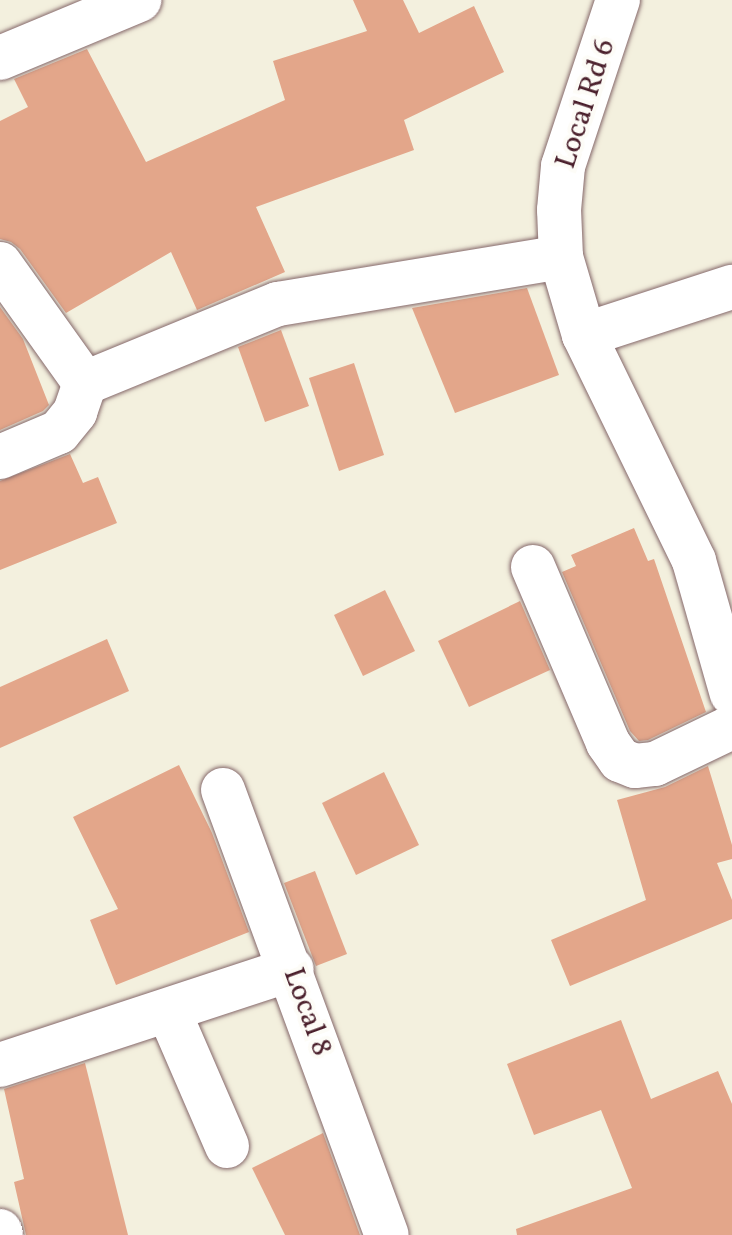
<!DOCTYPE html>
<style>
body{margin:0}
#map{position:relative;width:732px;height:1235px;overflow:hidden;background:#f3f0de;font-family:Vollkorn,serif}
div>[style]{position:absolute}
.building>*{inset:0;background:#e3a68a}
.roads{filter:drop-shadow(0 0 2px #85686a) drop-shadow(0 0 2px #85686a)}
.minor>*{height:44px;margin:-22px;padding:0 22px;transform-origin:22px;border-radius:22px;background:#fff}
span{translate:-50% -50%;white-space:nowrap;text-align:center;line-height:1.15;-webkit-text-stroke:8px #fdfcf7;paint-order:stroke}
.street-label{font-size:30px;color:#4a1f2b}
</style>
<div id="map">
<div class="building">
<i style="clip-path:polygon(353px 0,403px 0,419px 33px,474px 6px,504px 72px,404px 120px,414px 150px,256px 207px,285px 272px,197px 310px,171px 252px,66px 313px,20px 249px,11px 242px,0 239px,0 121px,28px 107px,14px 79px,87px 49px,146px 162px,285px 100px,273px 61px,367px 31px)"></i>
<i style="clip-path:polygon(527px 288px,559px 375px,455px 413px,412px 308px)"></i>
<i style="clip-path:polygon(0 307px,23px 339px,49px 405px,43px 411px,0 430px)"></i>
<i style="clip-path:polygon(281px 330px,309px 406px,265px 422px,238px 347px)"></i>
<i style="clip-path:polygon(354px 363px,384px 455px,339px 471px,309px 378px)"></i>
<i style="clip-path:polygon(70px 454px,83px 483px,98px 477px,117px 523px,0 570px,0 481px)"></i>
<i style="clip-path:polygon(634px 528px,648px 561px,654px 559px,706px 712px,648px 740px,639px 741px,630px 731px,562px 572px,576px 566px,571px 555px)"></i>
<i style="clip-path:polygon(385px 590px,415px 651px,363px 676px,334px 615px)"></i>
<i style="clip-path:polygon(520px 601px,550px 670px,469px 707px,438px 641px)"></i>
<i style="clip-path:polygon(107px 639px,129px 691px,0 748px,0 687px)"></i>
<i style="clip-path:polygon(179px 765px,212px 833px,249px 932px,116px 985px,90px 920px,118px 909px,73px 817px)"></i>
<i style="clip-path:polygon(708px 766px,732px 845px,732px 859px,717px 863px,732px 900px,732px 919px,570px 986px,551px 940px,646px 900px,617px 800px,665px 787px)"></i>
<i style="clip-path:polygon(384px 772px,419px 845px,356px 875px,322px 803px)"></i>
<i style="clip-path:polygon(315px 871px,347px 954px,316px 966px,284px 883px)"></i>
<i style="clip-path:polygon(621px 1020px,651px 1099px,718px 1071px,732px 1104px,732px 1235px,517px 1235px,516px 1229px,632px 1188px,601px 1110px,534px 1135px,507px 1064px)"></i>
<i style="clip-path:polygon(85px 1063px,128px 1235px,26px 1235px,14px 1182px,24px 1179px,4px 1089px)"></i>
<i style="clip-path:polygon(323px 1133px,360px 1235px,285px 1235px,252px 1168px)"></i>
</div>
<div class="roads">
<div class="minor">
<i style="left:0;top:58px;width:151px;rotate:-22.6deg"></i>
<i style="left:561px;top:257px;width:47px;rotate:-92.4deg"></i>
<i style="left:559px;top:210px;width:44px;rotate:-84.8deg"></i>
<i style="left:563px;top:166px;width:175px;rotate:-71.7deg"></i>
<i style="left:0;top:264px;width:146px;rotate:54.5deg"></i>
<i style="left:85px;top:383px;width:209px;rotate:-22.3deg"></i>
<i style="left:278px;top:304px;width:287px;rotate:-9.4deg"></i>
<i style="left:561px;top:257px;width:81px;rotate:73.6deg"></i>
<i style="left:584px;top:335px;width:251px;rotate:64deg"></i>
<i style="left:694px;top:561px;width:138px;rotate:74.1deg"></i>
<i style="left:584px;top:335px;width:156px;rotate:-18deg"></i>
<i style="left:0;top:457px;width:64px;rotate:-23deg"></i>
<i style="left:59px;top:432px;width:26px;rotate:-51deg"></i>
<i style="left:75px;top:412px;width:31px;rotate:-71deg"></i>
<i style="left:533px;top:567px;width:191px;rotate:66.9deg"></i>
<i style="left:608px;top:743px;width:21px;rotate:55deg"></i>
<i style="left:620px;top:760px;width:16px;rotate:22deg"></i>
<i style="left:635px;top:766px;width:20px;rotate:-6deg"></i>
<i style="left:655px;top:764px;width:85px;rotate:-25.7deg"></i>
<i style="left:223px;top:790px;width:474px;rotate:69.8deg"></i>
<i style="left:169px;top:1012px;width:146px;rotate:66.6deg"></i>
<i style="left:0;top:1065px;width:307px;rotate:-18.2deg"></i>
<i style="left:0;top:1231px;width:4px;rotate:76deg"></i>
</div>
</div>
<div class="street-label">
<span style="left:586px;top:104px;rotate:-72deg">Local Rd 6</span>
<span style="left:307px;top:1012px;rotate:70deg">Local 8</span>
</div>
</div>
